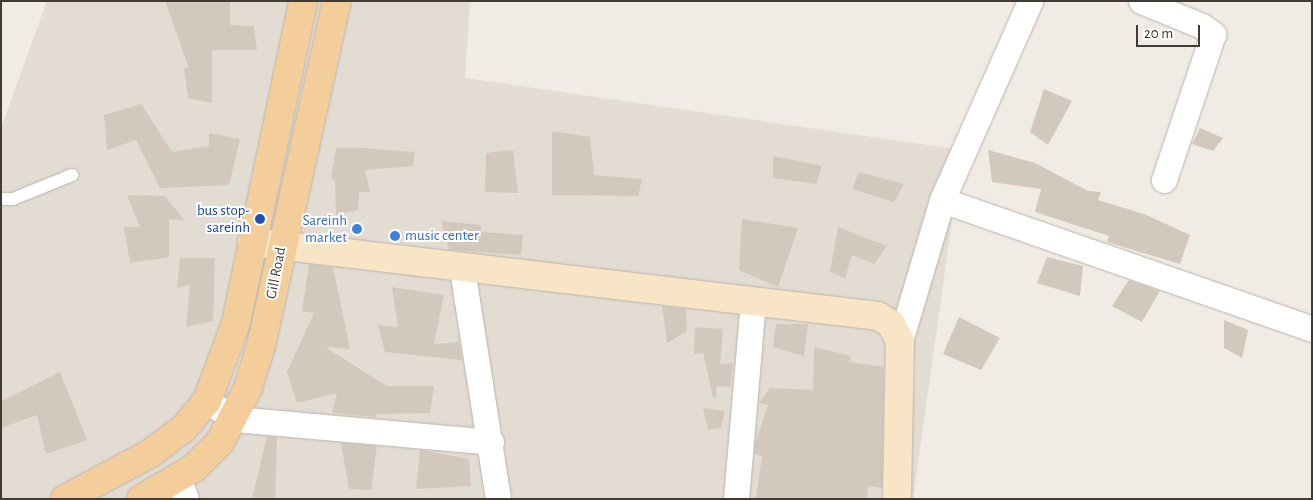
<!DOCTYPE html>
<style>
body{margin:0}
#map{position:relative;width:1313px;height:500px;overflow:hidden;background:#f0ebe4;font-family:"Alegreya Sans",sans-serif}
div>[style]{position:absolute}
.residential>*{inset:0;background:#e3dcd3}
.building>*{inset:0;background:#d3c8be}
.roads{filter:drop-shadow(0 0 1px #bdb4ab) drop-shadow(0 0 1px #bdb4ab)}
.lane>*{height:12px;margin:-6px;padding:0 6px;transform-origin:6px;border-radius:6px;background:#fff}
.street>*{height:25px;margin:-12.5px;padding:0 12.5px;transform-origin:12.5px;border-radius:12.5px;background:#fff}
.secondary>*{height:28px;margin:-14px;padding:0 14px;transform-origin:14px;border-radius:14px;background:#f8e5c5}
.primary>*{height:28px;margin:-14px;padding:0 14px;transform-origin:14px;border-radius:14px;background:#f3ce9a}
.dots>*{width:14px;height:14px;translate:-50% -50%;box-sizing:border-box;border:2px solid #fff;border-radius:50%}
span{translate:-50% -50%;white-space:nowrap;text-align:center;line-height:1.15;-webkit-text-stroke:4px #fff;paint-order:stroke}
.transit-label{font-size:15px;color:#164399}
.right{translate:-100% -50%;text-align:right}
.shop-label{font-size:15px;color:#366cbe}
.left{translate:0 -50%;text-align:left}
.street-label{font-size:15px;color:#413b35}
.frame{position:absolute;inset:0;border:2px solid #413b35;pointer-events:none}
.scale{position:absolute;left:1136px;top:25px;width:64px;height:22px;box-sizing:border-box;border:2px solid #413b35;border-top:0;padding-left:6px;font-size:15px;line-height:18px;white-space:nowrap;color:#413b35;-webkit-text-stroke:4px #fff;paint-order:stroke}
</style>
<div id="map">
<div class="residential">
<i style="clip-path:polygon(47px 1px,470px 1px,465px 78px,962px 150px,913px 499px,1px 499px,1px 128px)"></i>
</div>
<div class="building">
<i style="clip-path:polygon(165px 1px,230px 1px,230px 25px,254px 26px,257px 50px,212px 50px,212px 103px,188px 98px,184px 68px,189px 68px)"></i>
<i style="clip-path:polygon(1044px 89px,1072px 101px,1048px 145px,1030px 132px)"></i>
<i style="clip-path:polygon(141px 104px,172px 152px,209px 146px,209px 133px,240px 139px,229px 185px,160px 188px,136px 140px,107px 150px,104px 115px)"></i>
<i style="clip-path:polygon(1200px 128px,1223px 138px,1213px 151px,1192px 144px)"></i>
<i style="clip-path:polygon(552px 131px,590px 137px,594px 175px,642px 179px,638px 196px,552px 195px)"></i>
<i style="clip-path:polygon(336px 148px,362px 148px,415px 152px,413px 166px,365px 170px,370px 192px,359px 192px,358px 210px,336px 215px,335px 180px,331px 179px)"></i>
<i style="clip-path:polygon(513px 150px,518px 193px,485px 192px,486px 153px)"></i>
<i style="clip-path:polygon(988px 150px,1035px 163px,1088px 191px,1101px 192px,1098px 200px,1144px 214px,1190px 235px,1180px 264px,1107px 242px,1109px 236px,1035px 212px,1041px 189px,992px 182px)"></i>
<i style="clip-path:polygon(773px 156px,822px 166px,816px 184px,773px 178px)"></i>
<i style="clip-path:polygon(859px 172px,904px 184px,894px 202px,852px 189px)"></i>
<i style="clip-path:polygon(127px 195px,165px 196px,185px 221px,169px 219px,169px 257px,130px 263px,124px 227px,140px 227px)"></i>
<i style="clip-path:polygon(742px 219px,798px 228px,778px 287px,739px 270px)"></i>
<i style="clip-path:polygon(441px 221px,481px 225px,481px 232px,523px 235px,521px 255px,449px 250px)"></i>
<i style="clip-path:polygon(838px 227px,887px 246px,874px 264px,852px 255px,845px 278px,830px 272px)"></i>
<i style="clip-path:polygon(1047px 257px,1083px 266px,1080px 296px,1037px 283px)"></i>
<i style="clip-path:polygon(180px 258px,215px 258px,213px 321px,186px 327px,190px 285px,177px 288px)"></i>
<i style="clip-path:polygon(309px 264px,333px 267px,350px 349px,325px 347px,387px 386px,434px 386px,430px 413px,376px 414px,376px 417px,332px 413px,337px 393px,297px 403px,287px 372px,314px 313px,302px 311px)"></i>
<i style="clip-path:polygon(1129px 280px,1160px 291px,1142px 322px,1112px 306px)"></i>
<i style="clip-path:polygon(392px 287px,444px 295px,434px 344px,459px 342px,462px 360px,385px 352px,378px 325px,398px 327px)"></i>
<i style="clip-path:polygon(662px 306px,686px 309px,687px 331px,667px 343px)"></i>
<i style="clip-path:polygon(959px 317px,1000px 338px,981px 370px,943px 354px)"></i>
<i style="clip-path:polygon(1224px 320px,1248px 330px,1242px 358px,1224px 348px)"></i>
<i style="clip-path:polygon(776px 324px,808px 324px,804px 356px,773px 347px)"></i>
<i style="clip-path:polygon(695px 327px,723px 329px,720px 364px,733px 363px,730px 387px,717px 386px,716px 398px,713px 398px,703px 353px,694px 354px)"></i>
<i style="clip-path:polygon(814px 347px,851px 356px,849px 362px,884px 367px,882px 488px,868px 486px,867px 499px,756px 499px,762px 456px,754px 454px,755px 444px,768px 405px,759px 403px,770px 388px,813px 390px)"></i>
<i style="clip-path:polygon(60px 372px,87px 440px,46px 454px,37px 415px,1px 428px,1px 401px)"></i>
<i style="clip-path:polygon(703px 408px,725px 411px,721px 428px,708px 430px)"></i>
<i style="clip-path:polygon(267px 436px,277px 437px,275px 499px,252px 499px)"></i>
<i style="clip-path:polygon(341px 443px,377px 446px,371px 490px,349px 489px)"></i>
<i style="clip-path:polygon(420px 450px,469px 459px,471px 486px,416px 489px)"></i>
</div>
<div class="roads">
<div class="lane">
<i style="left:1px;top:199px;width:12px"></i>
<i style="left:13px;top:199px;width:64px;rotate:-22.1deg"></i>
</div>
<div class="street">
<i style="left:1141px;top:1px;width:66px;rotate:22.3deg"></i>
<i style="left:1202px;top:26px;width:14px;rotate:36deg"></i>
<i style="left:1213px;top:34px;width:154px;rotate:108.6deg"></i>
<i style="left:942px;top:200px;width:392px;rotate:19.2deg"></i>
<i style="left:462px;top:269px;width:233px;rotate:81.1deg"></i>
<i style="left:900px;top:341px;width:147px;rotate:-73.4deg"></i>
<i style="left:942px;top:200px;width:218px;rotate:-66.1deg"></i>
<i style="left:207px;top:401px;width:33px;rotate:33deg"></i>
<i style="left:235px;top:419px;width:257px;rotate:5.1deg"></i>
<i style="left:178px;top:478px;width:22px;rotate:69deg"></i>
<i style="left:736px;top:499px;width:199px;rotate:-85.1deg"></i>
</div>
<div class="secondary">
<i style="left:252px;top:242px;width:630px;rotate:6.74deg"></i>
<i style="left:878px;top:316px;width:15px;rotate:32deg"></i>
<i style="left:891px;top:324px;width:19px;rotate:62deg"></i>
<i style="left:900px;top:341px;width:158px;rotate:91.1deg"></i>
</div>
<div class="primary">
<i style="left:65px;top:499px;width:98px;rotate:-28.1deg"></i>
<i style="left:151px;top:453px;width:41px;rotate:-37.1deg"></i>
<i style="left:184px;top:428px;width:35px;rotate:-50deg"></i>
<i style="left:207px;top:401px;width:83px;rotate:-69.6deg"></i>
<i style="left:236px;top:323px;width:329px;rotate:-78.2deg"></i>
<i style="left:141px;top:499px;width:61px;rotate:-30.3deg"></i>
<i style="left:194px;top:468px;width:37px;rotate:-45deg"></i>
<i style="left:220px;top:442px;width:61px;rotate:-62.6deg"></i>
<i style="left:248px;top:388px;width:44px;rotate:-72.8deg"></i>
<i style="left:261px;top:346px;width:353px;rotate:-77.6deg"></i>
</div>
</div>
<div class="dots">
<i style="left:260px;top:219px;background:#1a4fb4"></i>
<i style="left:357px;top:229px;background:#3f7fe0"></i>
<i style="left:395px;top:236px;background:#3f7fe0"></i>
</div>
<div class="transit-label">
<span class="right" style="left:250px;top:219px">bus stop-<br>sareinh</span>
</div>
<div class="shop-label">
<span class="right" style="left:347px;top:229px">Sareinh<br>market</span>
<span class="left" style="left:405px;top:236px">music center</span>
</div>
<div class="street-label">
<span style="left:276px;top:273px;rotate:-79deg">Gill Road</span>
</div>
<div class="frame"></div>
<div class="scale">20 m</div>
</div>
